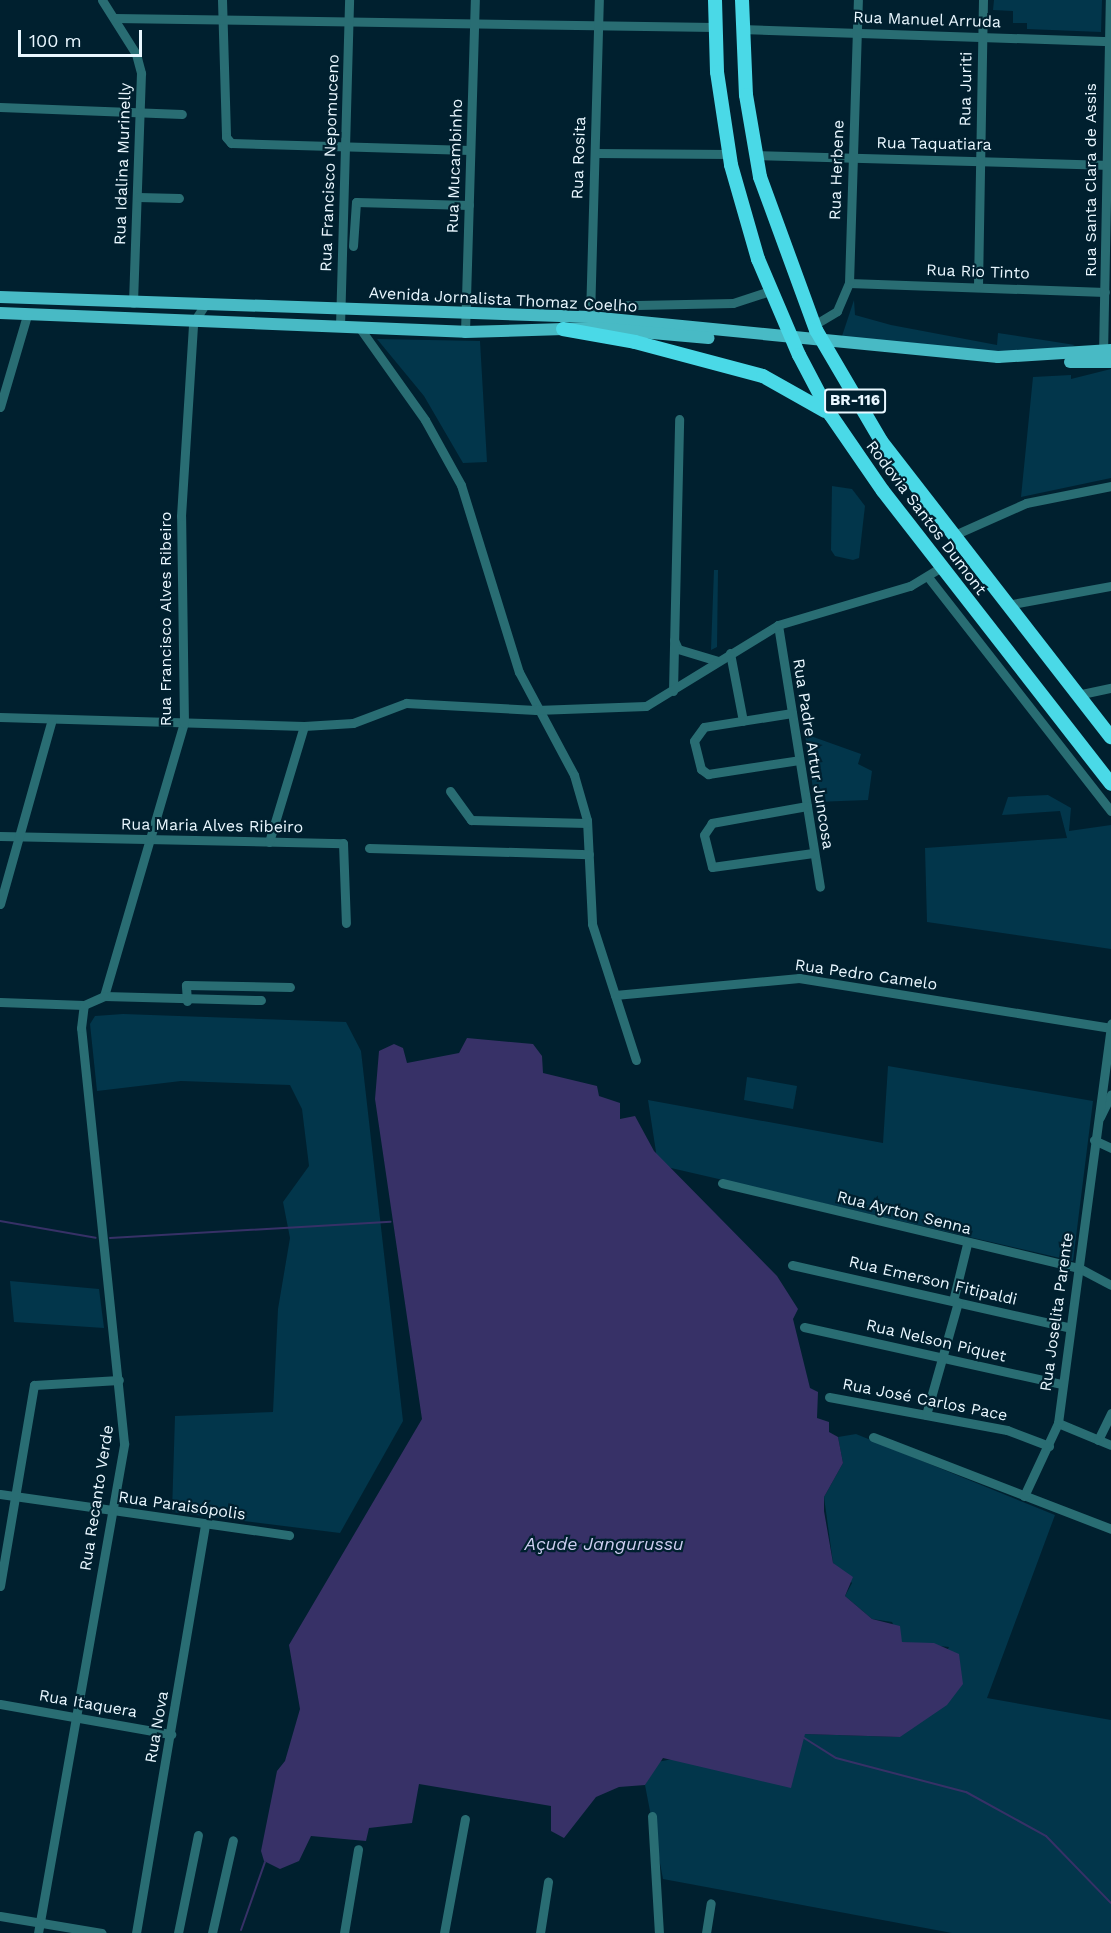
<!DOCTYPE html>
<meta charset="utf-8">
<style>
body{margin:0}
#map{position:relative;width:1111px;height:1933px;overflow:hidden;background:#00202f;font-family:"Work Sans",sans-serif}
div>[style]{position:absolute}
.green>*{inset:0;background:#02364b}
.water>*{inset:0;background:#373167}
.stream>*{height:2px;margin:-1px;padding:0 1px;transform-origin:1px;border-radius:1px;background:#373167}
.minor>*{height:9px;margin:-4.5px;padding:0 4.5px;transform-origin:4.5px;border-radius:4.5px;background:#296d73}
.major>*{height:12px;margin:-6px;padding:0 6px;transform-origin:6px;border-radius:6px;background:#48bac5}
.highway>*{height:14px;margin:-7px;padding:0 7px;transform-origin:7px;border-radius:7px;background:#4ad9e7}
span{translate:-50% -50%;white-space:nowrap;text-align:center;line-height:1.15;-webkit-text-stroke:4.5px #00202f;paint-order:stroke}
.shield-label span{padding:2px 4px;background:#00202f;border:2px solid;border-radius:4px;-webkit-text-stroke-width:0}
.shield-label{font-size:15px;color:#e9f7ff;font-weight:700}
.street-label{font-size:16px;color:#e9f7ff}
.water-label{font-size:18px;color:#cecef1;font-style:italic}
.scale{position:absolute;left:18px;top:30px;width:124px;height:27px;box-sizing:border-box;border:3px solid #e9f7ff;border-top:0;padding-left:8px;font-size:18px;line-height:21px;white-space:nowrap;color:#e9f7ff;-webkit-text-stroke:4px #00202f;paint-order:stroke}
</style>
<div id="map">
<div class="green">
<i style="clip-path:polygon(994px 0,1102px 0,1101px 32px,1027px 29px,1027px 23px,1013px 23px,1013px 11px,993px 10px)"></i>
<i style="clip-path:polygon(854px 300px,855px 315px,891px 325px,997px 345px,998px 333px,1075px 345px,1063px 350px,982px 353px,841px 339px)"></i>
<i style="clip-path:polygon(377px 339px,480px 341px,487px 462px,463px 463px,424px 396px)"></i>
<i style="clip-path:polygon(1111px 369px,1111px 478px,1021px 497px,1033px 377px,1071px 375px,1071px 379px)"></i>
<i style="clip-path:polygon(832px 486px,852px 489px,865px 506px,859px 558px,853px 560px,835px 556px,831px 550px)"></i>
<i style="clip-path:polygon(714px 570px,718px 570px,717px 647px,711px 650px)"></i>
<i style="clip-path:polygon(805px 734px,861px 754px,858px 764px,872px 771px,868px 800px,815px 802px)"></i>
<i style="clip-path:polygon(1048px 795px,1071px 808px,1069px 831px,1111px 825px,1111px 949px,927px 922px,925px 848px,1067px 838px,1060px 811px,1002px 815px,1008px 797px)"></i>
<i style="clip-path:polygon(123px 1014px,346px 1022px,361px 1051px,403px 1421px,340px 1533px,172px 1512px,175px 1416px,273px 1412px,278px 1309px,290px 1238px,283px 1202px,309px 1166px,302px 1109px,290px 1085px,181px 1081px,97px 1091px,90px 1024px,95px 1016px)"></i>
<i style="clip-path:polygon(888px 1066px,1093px 1101px,1073px 1261px,658px 1165px,648px 1100px,883px 1143px)"></i>
<i style="clip-path:polygon(747px 1077px,797px 1086px,793px 1109px,744px 1100px)"></i>
<i style="clip-path:polygon(10px 1281px,99px 1289px,104px 1328px,14px 1322px)"></i>
<i style="clip-path:polygon(856px 1434px,1055px 1515px,987px 1698px,1111px 1720px,1111px 1933px,952px 1933px,663px 1879px,645px 1785px,657px 1762px,805px 1734px,900px 1737px,949px 1647px,902px 1642px,892px 1622px,872px 1619px,845px 1596px,852px 1583px,833px 1563px,824px 1497px,843px 1463px,838px 1437px)"></i>
</div>
<div class="water">
<i style="clip-path:polygon(467px 1038px,533px 1044px,542px 1056px,543px 1073px,597px 1086px,599px 1096px,620px 1103px,620px 1119px,635px 1116px,654px 1151px,777px 1276px,798px 1309px,793px 1319px,810px 1388px,818px 1392px,817px 1418px,829px 1422px,829px 1432px,838px 1437px,843px 1463px,824px 1497px,824px 1511px,833px 1563px,853px 1577px,845px 1596px,872px 1619px,900px 1626px,902px 1642px,934px 1643px,959px 1654px,963px 1684px,947px 1705px,900px 1737px,805px 1734px,791px 1788px,663px 1758px,645px 1785px,619px 1787px,596px 1797px,564px 1838px,551px 1831px,551px 1806px,419px 1784px,412px 1823px,369px 1828px,366px 1841px,311px 1836px,299px 1861px,280px 1869px,264px 1861px,261px 1851px,277px 1771px,285px 1761px,300px 1709px,289px 1645px,422px 1419px,375px 1099px,379px 1051px,394px 1044px,403px 1048px,407px 1063px,459px 1053px)"></i>
</div>
<div class="stream">
<i style="left:0;top:1221px;width:97px;rotate:10deg"></i>
<i style="left:110px;top:1238px;width:281px;rotate:-3.3deg"></i>
<i style="left:801px;top:1736px;width:41px;rotate:32.2deg"></i>
<i style="left:836px;top:1758px;width:134px;rotate:14.7deg"></i>
<i style="left:966px;top:1792px;width:91px;rotate:28.8deg"></i>
<i style="left:1046px;top:1836px;width:93px;rotate:45.9deg"></i>
<i style="left:241px;top:1930px;width:72px;rotate:-70.6deg"></i>
</div>
<div class="minor">
<i style="left:102px;top:0;width:64px;rotate:57.8deg"></i>
<i style="left:136px;top:54px;width:20px;rotate:75deg"></i>
<i style="left:141px;top:73px;width:230px;rotate:92deg"></i>
<i style="left:222px;top:0;width:137px;rotate:88.3deg"></i>
<i style="left:226px;top:137px;width:8px;rotate:50deg"></i>
<i style="left:231px;top:143px;width:239px;rotate:1.7deg"></i>
<i style="left:114px;top:18px;width:600px;rotate:0.86deg"></i>
<i style="left:741px;top:29px;width:370px;rotate:1.9deg"></i>
<i style="left:0;top:107px;width:182px;rotate:2.2deg"></i>
<i style="left:595px;top:153px;width:134px;rotate:0.4deg"></i>
<i style="left:756px;top:155px;width:355px;rotate:1.6deg"></i>
<i style="left:138px;top:197px;width:41px;rotate:1.4deg"></i>
<i style="left:353px;top:246px;width:44px;rotate:-86.1deg"></i>
<i style="left:356px;top:202px;width:113px;rotate:1.5deg"></i>
<i style="left:849px;top:283px;width:256px;rotate:2deg"></i>
<i style="left:978px;top:286px;width:286px;rotate:-89deg"></i>
<i style="left:590px;top:306px;width:143px;rotate:-1.2deg"></i>
<i style="left:733px;top:303px;width:39px;rotate:-18deg"></i>
<i style="left:590px;top:317px;width:317px;rotate:-88.4deg"></i>
<i style="left:814px;top:325px;width:27px;rotate:-31deg"></i>
<i style="left:837px;top:311px;width:30px;rotate:-67deg"></i>
<i style="left:849px;top:283px;width:283px;rotate:-88.2deg"></i>
<i style="left:340px;top:326px;width:326px;rotate:-88.4deg"></i>
<i style="left:359px;top:327px;width:114px;rotate:54.6deg"></i>
<i style="left:425px;top:420px;width:74px;rotate:61deg"></i>
<i style="left:461px;top:485px;width:196px;rotate:72.8deg"></i>
<i style="left:519px;top:672px;width:117px;rotate:61.9deg"></i>
<i style="left:574px;top:775px;width:47px;rotate:73.9deg"></i>
<i style="left:587px;top:820px;width:104px;rotate:87.2deg"></i>
<i style="left:592px;top:924px;width:143px;rotate:72.1deg"></i>
<i style="left:465px;top:332px;width:332px;rotate:-88.3deg"></i>
<i style="left:1103px;top:355px;width:355px;rotate:-88.9deg"></i>
<i style="left:0;top:407px;width:96px;rotate:-73.6deg"></i>
<i style="left:952px;top:536px;width:81px;rotate:-24deg"></i>
<i style="left:1026px;top:503px;width:87px;rotate:-11.3deg"></i>
<i style="left:928px;top:577px;width:297px;rotate:52deg"></i>
<i style="left:1007px;top:605px;width:106px;rotate:-10.4deg"></i>
<i style="left:778px;top:625px;width:265px;rotate:80.9deg"></i>
<i style="left:674px;top:640px;width:10px;rotate:66deg"></i>
<i style="left:678px;top:649px;width:42px;rotate:16.7deg"></i>
<i style="left:730px;top:653px;width:69px;rotate:79.2deg"></i>
<i style="left:673px;top:691px;width:272px;rotate:-88.7deg"></i>
<i style="left:1077px;top:695px;width:35px;rotate:-12deg"></i>
<i style="left:792px;top:713px;width:89px;rotate:171deg"></i>
<i style="left:704px;top:727px;width:17px;rotate:126deg"></i>
<i style="left:694px;top:741px;width:29px;rotate:76deg"></i>
<i style="left:701px;top:769px;width:9px;rotate:36deg"></i>
<i style="left:708px;top:774px;width:92px;rotate:-8.7deg"></i>
<i style="left:0;top:717px;width:304px;rotate:1.7deg"></i>
<i style="left:304px;top:726px;width:49px;rotate:-3.5deg"></i>
<i style="left:353px;top:723px;width:57px;rotate:-20.7deg"></i>
<i style="left:406px;top:703px;width:130px;rotate:3.1deg"></i>
<i style="left:536px;top:710px;width:110px;rotate:-2.1deg"></i>
<i style="left:646px;top:706px;width:155px;rotate:-31.5deg"></i>
<i style="left:778px;top:625px;width:138px;rotate:-16.5deg"></i>
<i style="left:910px;top:586px;width:37px;rotate:-31deg"></i>
<i style="left:450px;top:791px;width:36px;rotate:54deg"></i>
<i style="left:471px;top:820px;width:116px;rotate:1.5deg"></i>
<i style="left:807px;top:806px;width:97px;rotate:169.9deg"></i>
<i style="left:712px;top:823px;width:14px;rotate:124deg"></i>
<i style="left:704px;top:835px;width:33px;rotate:76deg"></i>
<i style="left:712px;top:867px;width:102px;rotate:-7.9deg"></i>
<i style="left:0;top:836px;width:343px;rotate:1.2deg"></i>
<i style="left:343px;top:843px;width:80px;rotate:87.9deg"></i>
<i style="left:269px;top:842px;width:121px;rotate:-73.2deg"></i>
<i style="left:369px;top:848px;width:220px;rotate:1.6deg"></i>
<i style="left:0;top:904px;width:192px;rotate:-74.3deg"></i>
<i style="left:615px;top:995px;width:185px;rotate:-5.3deg"></i>
<i style="left:799px;top:978px;width:316px;rotate:9.1deg"></i>
<i style="left:104px;top:996px;width:284px;rotate:-73.7deg"></i>
<i style="left:184px;top:723px;width:207px;rotate:-90.8deg"></i>
<i style="left:181px;top:516px;width:193px;rotate:-86.4deg"></i>
<i style="left:193px;top:323px;width:20px;rotate:-57deg"></i>
<i style="left:104px;top:996px;width:157px;rotate:1.5deg"></i>
<i style="left:187px;top:1001px;width:16px;rotate:-94deg"></i>
<i style="left:186px;top:985px;width:104px;rotate:1.1deg"></i>
<i style="left:0;top:1002px;width:84px;rotate:2deg"></i>
<i style="left:1100px;top:1117px;width:25px;rotate:-64deg"></i>
<i style="left:1094px;top:1140px;width:19px;rotate:25deg"></i>
<i style="left:722px;top:1183px;width:367px;rotate:13.4deg"></i>
<i style="left:1079px;top:1268px;width:36px;rotate:28deg"></i>
<i style="left:792px;top:1265px;width:282px;rotate:12.7deg"></i>
<i style="left:953px;top:1301px;width:59px;rotate:-76.2deg"></i>
<i style="left:804px;top:1327px;width:263px;rotate:12.5deg"></i>
<i style="left:829px;top:1397px;width:181px;rotate:10.5deg"></i>
<i style="left:1007px;top:1430px;width:45px;rotate:20.9deg"></i>
<i style="left:926px;top:1415px;width:117px;rotate:-74.2deg"></i>
<i style="left:1058px;top:1423px;width:57px;rotate:22.5deg"></i>
<i style="left:873px;top:1437px;width:255px;rotate:21.1deg"></i>
<i style="left:1098px;top:1440px;width:30px;rotate:-64deg"></i>
<i style="left:0;top:1494px;width:292px;rotate:8.1deg"></i>
<i style="left:1024px;top:1496px;width:81px;rotate:-65deg"></i>
<i style="left:1058px;top:1423px;width:403px;rotate:-82.4deg"></i>
<i style="left:0;top:1586px;width:204px;rotate:-80.4deg"></i>
<i style="left:34px;top:1385px;width:85px;rotate:-3.4deg"></i>
<i style="left:0;top:1704px;width:174px;rotate:10deg"></i>
<i style="left:652px;top:1816px;width:117px;rotate:86.6deg"></i>
<i style="left:0;top:1916px;width:103px;rotate:9.5deg"></i>
<i style="left:38px;top:1933px;width:497px;rotate:-80deg"></i>
<i style="left:124px;top:1443px;width:417px;rotate:-95.9deg"></i>
<i style="left:81px;top:1028px;width:23px;rotate:-83deg"></i>
<i style="left:84px;top:1005px;width:22px;rotate:-24deg"></i>
<i style="left:136px;top:1933px;width:414px;rotate:-80.4deg"></i>
<i style="left:178px;top:1933px;width:100px;rotate:-78.5deg"></i>
<i style="left:212px;top:1933px;width:95px;rotate:-77.3deg"></i>
<i style="left:344px;top:1933px;width:85px;rotate:-80.5deg"></i>
<i style="left:444px;top:1933px;width:116px;rotate:-79.6deg"></i>
<i style="left:540px;top:1933px;width:52px;rotate:-81.1deg"></i>
<i style="left:706px;top:1933px;width:30px;rotate:-81deg"></i>
</div>
<div class="major">
<i style="left:0;top:297px;width:590px;rotate:1.94deg"></i>
<i style="left:590px;top:317px;width:410px;rotate:5.6deg"></i>
<i style="left:998px;top:357px;width:113px;rotate:-3.5deg"></i>
<i style="left:0;top:313px;width:465px;rotate:2.3deg"></i>
<i style="left:465px;top:332px;width:131px;rotate:-1.7deg"></i>
<i style="left:596px;top:328px;width:113px;rotate:5.1deg"></i>
<i style="left:1070px;top:362px;width:41px"></i>
</div>
<div class="highway">
<i style="left:715px;top:0;width:72px;rotate:88.4deg"></i>
<i style="left:717px;top:72px;width:94px;rotate:81.4deg"></i>
<i style="left:731px;top:165px;width:98px;rotate:74deg"></i>
<i style="left:758px;top:259px;width:104px;rotate:66.9deg"></i>
<i style="left:799px;top:355px;width:67px;rotate:62.3deg"></i>
<i style="left:830px;top:414px;width:93px;rotate:55.5deg"></i>
<i style="left:883px;top:491px;width:371px;rotate:52.1deg"></i>
<i style="left:742px;top:0;width:95px;rotate:87.6deg"></i>
<i style="left:746px;top:95px;width:83px;rotate:80.3deg"></i>
<i style="left:760px;top:177px;width:163px;rotate:69.9deg"></i>
<i style="left:816px;top:330px;width:129px;rotate:59.6deg"></i>
<i style="left:881px;top:441px;width:375px;rotate:52.2deg"></i>
<i style="left:563px;top:329px;width:73px;rotate:10.2deg"></i>
<i style="left:635px;top:342px;width:132px;rotate:14.9deg"></i>
<i style="left:763px;top:376px;width:71px;rotate:29.4deg"></i>
</div>
<div class="shield-label">
<span style="left:855px;top:401px">BR-116</span>
</div>
<div class="street-label">
<span style="left:927px;top:20px;rotate:2deg">Rua Manuel Arruda</span>
<span style="left:966px;top:89px;rotate:-89deg">Rua Juriti</span>
<span style="left:934px;top:144px;rotate:1deg">Rua Taquatiara</span>
<span style="left:579px;top:158px;rotate:-88deg">Rua Rosita</span>
<span style="left:330px;top:163px;rotate:-88deg">Rua Francisco Nepomuceno</span>
<span style="left:123px;top:164px;rotate:-88deg">Rua Idalina Murinelly</span>
<span style="left:455px;top:166px;rotate:-88deg">Rua Mucambinho</span>
<span style="left:837px;top:170px;rotate:-88deg">Rua Herbene</span>
<span style="left:1091px;top:180px;rotate:-90deg">Rua Santa Clara de Assis</span>
<span style="left:978px;top:272px;rotate:2deg">Rua Rio Tinto</span>
<span style="left:503px;top:300px;rotate:3deg">Avenida Jornalista Thomaz Coelho</span>
<span style="left:926px;top:518px;rotate:53deg">Rodovia Santos Dumont</span>
<span style="left:166px;top:619px;rotate:-90deg">Rua Francisco Alves Ribeiro</span>
<span style="left:813px;top:754px;rotate:81deg">Rua Padre Artur Juncosa</span>
<span style="left:212px;top:826px;rotate:1deg">Rua Maria Alves Ribeiro</span>
<span style="left:866px;top:975px;rotate:8deg">Rua Pedro Camelo</span>
<span style="left:904px;top:1213px;rotate:14deg">Rua Ayrton Senna</span>
<span style="left:933px;top:1281px;rotate:13deg">Rua Emerson Fitipaldi</span>
<span style="left:1057px;top:1312px;rotate:-82deg">Rua Joselita Parente</span>
<span style="left:936px;top:1341px;rotate:13deg">Rua Nelson Piquet</span>
<span style="left:925px;top:1400px;rotate:11deg">Rua José Carlos Pace</span>
<span style="left:97px;top:1498px;rotate:-81deg">Rua Recanto Verde</span>
<span style="left:182px;top:1506px;rotate:8deg">Rua Paraisópolis</span>
<span style="left:88px;top:1704px;rotate:10deg">Rua Itaquera</span>
<span style="left:157px;top:1727px;rotate:-80deg">Rua Nova</span>
</div>
<div class="water-label">
<span style="left:604px;top:1544px">Açude Jangurussu</span>
</div>
<div class="scale">100 m</div>
</div>
